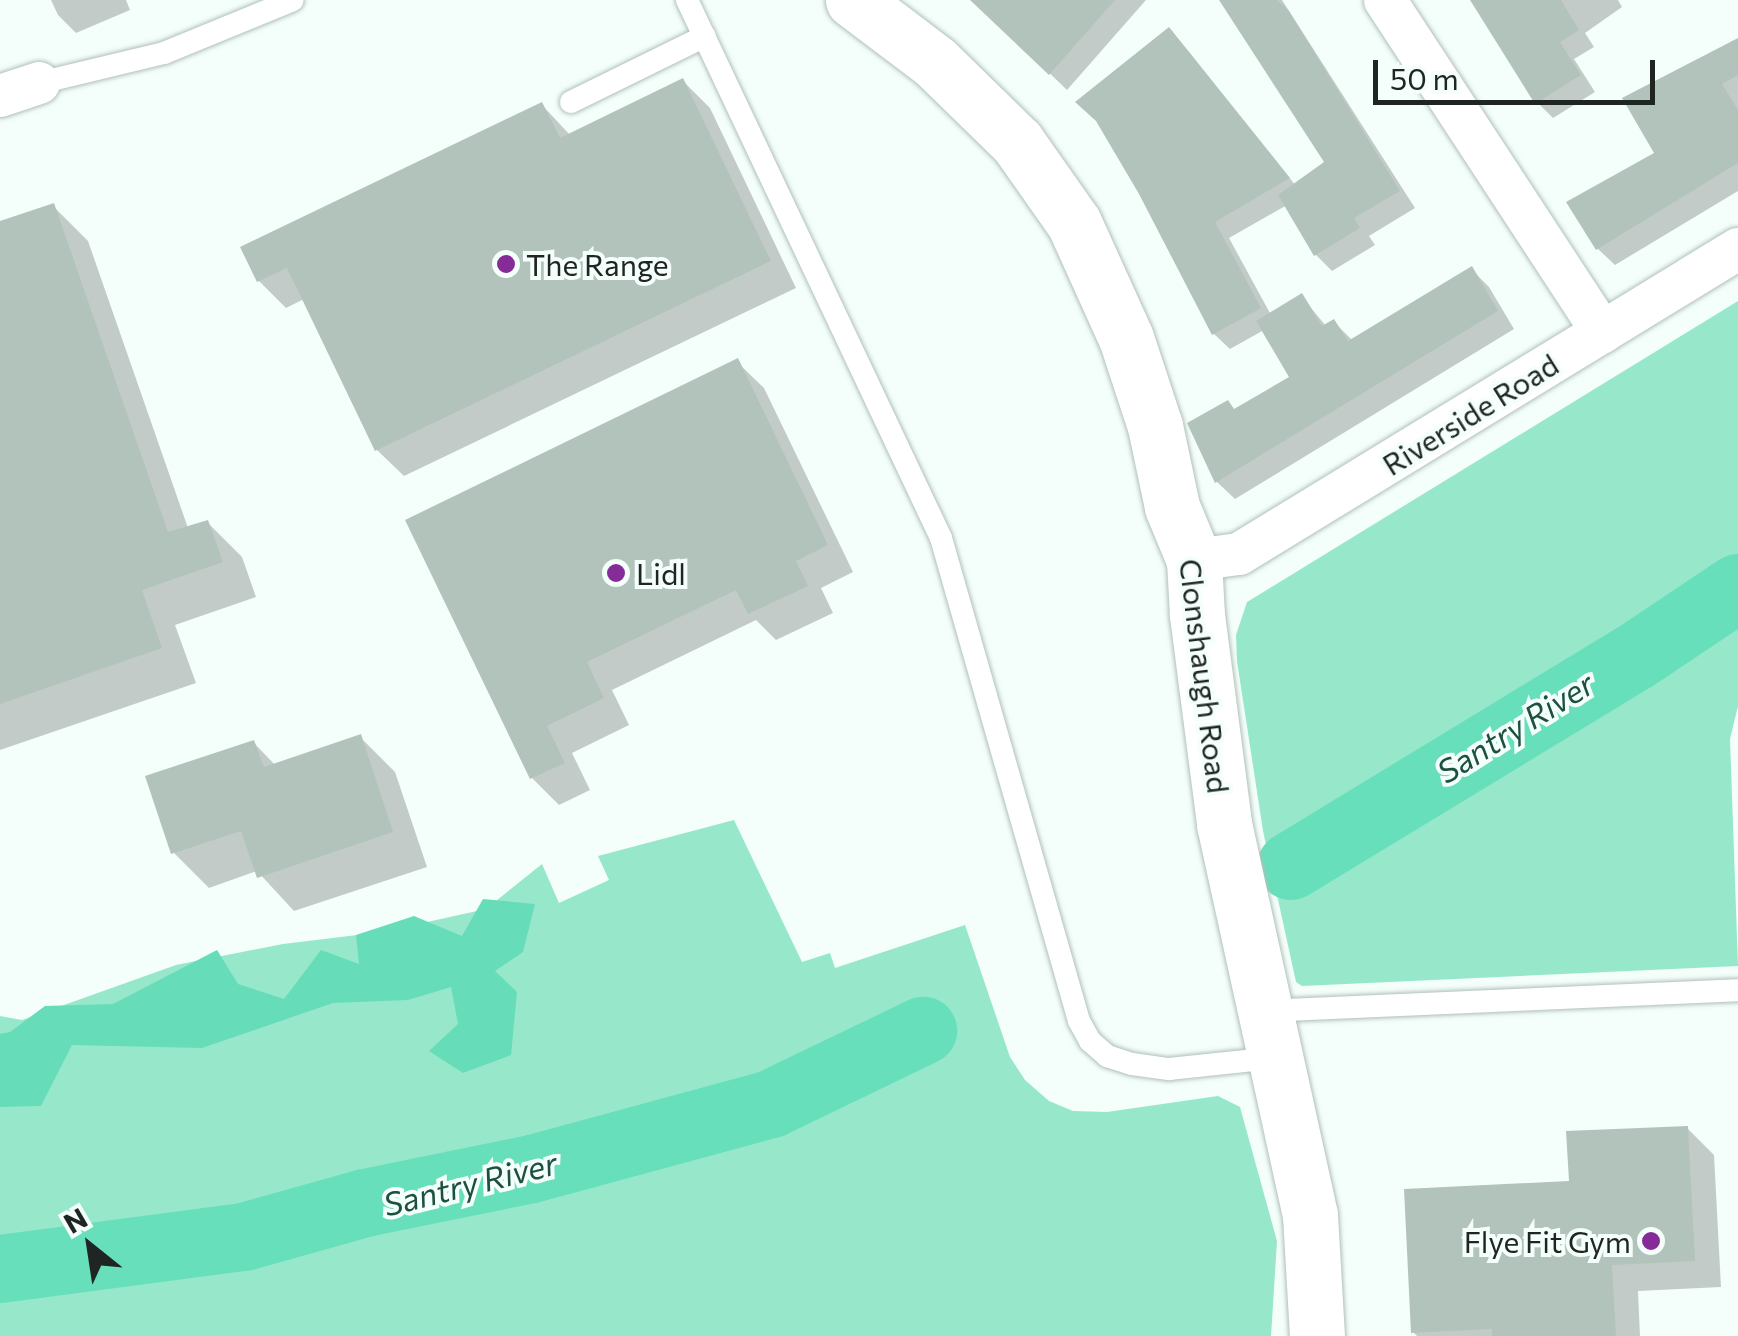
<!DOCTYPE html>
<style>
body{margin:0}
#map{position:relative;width:1738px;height:1336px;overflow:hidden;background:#f4fefa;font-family:Commissioner,sans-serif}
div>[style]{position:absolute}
.green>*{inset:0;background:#97e7cb}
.forest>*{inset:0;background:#66ddb8}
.shadow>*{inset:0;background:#0003}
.river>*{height:68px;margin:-34px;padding:0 34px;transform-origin:34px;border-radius:34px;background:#67dfba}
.building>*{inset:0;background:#b2c3bc}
.roads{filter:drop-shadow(0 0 2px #b0c0ba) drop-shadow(0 0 2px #b0c0ba)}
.service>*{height:22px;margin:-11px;padding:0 11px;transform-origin:11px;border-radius:11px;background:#fff}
.minor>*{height:42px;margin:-21px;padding:0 21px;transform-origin:21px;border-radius:21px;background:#fff}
.tertiary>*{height:55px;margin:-27.5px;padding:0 27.5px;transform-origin:27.5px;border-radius:27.5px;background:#fff}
.dots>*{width:28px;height:28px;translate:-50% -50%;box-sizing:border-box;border:5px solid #f4fefa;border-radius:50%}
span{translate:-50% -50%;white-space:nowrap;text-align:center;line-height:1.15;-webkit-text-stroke:8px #f4fefa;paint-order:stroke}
.poi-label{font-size:30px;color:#1f2523}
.left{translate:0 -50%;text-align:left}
.right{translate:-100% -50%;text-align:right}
.street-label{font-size:30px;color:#1f2523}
.water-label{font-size:32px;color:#1e5041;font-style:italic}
.north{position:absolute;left:40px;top:1196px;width:100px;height:100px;-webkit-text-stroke:8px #f4fefa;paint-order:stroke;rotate:330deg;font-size:28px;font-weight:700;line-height:40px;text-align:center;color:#1f2523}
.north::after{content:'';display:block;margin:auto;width:35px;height:45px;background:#1f2523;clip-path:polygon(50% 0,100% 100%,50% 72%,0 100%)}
.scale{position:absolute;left:1373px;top:60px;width:282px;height:45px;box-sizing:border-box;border:5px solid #1f2523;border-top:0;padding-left:12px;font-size:30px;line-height:35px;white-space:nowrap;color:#1f2523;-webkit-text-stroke:8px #f4fefa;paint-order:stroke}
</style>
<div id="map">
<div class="green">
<i style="clip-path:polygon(1738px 301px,1738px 706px,1730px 739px,1738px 966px,1302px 986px,1296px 982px,1263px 831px,1237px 661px,1236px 635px,1247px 602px)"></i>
<i style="clip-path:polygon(734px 820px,802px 962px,830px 953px,835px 968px,965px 925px,1010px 1057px,1025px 1080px,1049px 1101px,1073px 1111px,1107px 1112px,1218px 1096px,1240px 1107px,1277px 1241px,1271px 1336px,0 1336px,0 1016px,22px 1020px,176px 965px,283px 944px,382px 932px,486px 909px,542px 864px,559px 903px,609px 880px,598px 856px)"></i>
</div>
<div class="forest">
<i style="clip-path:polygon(483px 899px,535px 904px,523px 952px,495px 971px,517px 992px,511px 1055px,463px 1073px,429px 1051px,458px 1024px,451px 987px,408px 1000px,333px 1003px,202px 1048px,72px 1045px,41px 1106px,0 1107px,0 1034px,10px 1032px,45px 1006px,113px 1004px,217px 950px,238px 984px,284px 999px,321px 950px,359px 964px,356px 935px,414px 916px,462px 936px)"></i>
</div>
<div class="shadow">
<i style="clip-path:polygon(51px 0,126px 0,130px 10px,76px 33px,58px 15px)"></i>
<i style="clip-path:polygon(974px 0,1146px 0,1067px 90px)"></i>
<i style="clip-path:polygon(1221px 0,1282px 0,1415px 208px,1369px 236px,1375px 245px,1332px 271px,1316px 255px,1287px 205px,1229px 238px,1271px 315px,1301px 296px,1326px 326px,1334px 322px,1353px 341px,1471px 269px,1489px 287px,1514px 329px,1235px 499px,1217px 482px,1190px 424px,1236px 411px,1292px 378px,1264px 330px,1230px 349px,1214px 334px,1184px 46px,1296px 186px,1327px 163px)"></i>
<i style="clip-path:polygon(1473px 0,1618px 0,1622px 7px,1585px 33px,1594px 47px,1574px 59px,1595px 92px,1553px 118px,1537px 102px)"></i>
<i style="clip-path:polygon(1738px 52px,1738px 191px,1615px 265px,1598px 249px,1569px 202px,1657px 154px)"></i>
<i style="clip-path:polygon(683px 81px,710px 108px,796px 288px,404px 476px,377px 450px,304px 299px,286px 308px,259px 281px,243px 248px,542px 105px,570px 135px)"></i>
<i style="clip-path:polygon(53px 206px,88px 241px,188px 528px,207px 522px,242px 557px,256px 597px,175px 625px,196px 683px,0 750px,0 224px)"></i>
<i style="clip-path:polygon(737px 362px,764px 388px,853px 572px,821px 588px,833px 613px,776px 640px,756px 620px,612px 690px,629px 725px,572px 753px,590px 790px,559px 805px,532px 778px,408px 521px)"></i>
<i style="clip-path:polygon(360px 737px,395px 772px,427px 867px,294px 911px,257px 871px,209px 888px,174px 853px,254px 743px,276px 766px)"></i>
<i style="clip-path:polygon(1687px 1128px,1714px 1155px,1721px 1287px,1638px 1291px,1640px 1336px,1417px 1336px,1413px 1332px,1571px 1183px)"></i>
</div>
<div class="river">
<i style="left:1291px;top:866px;width:403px;rotate:-31.3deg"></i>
<i style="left:1635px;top:657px;width:124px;rotate:-33.8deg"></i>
<i style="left:0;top:1269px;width:246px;rotate:-7.5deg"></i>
<i style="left:244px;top:1237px;width:126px;rotate:-15.7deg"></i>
<i style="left:365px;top:1203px;width:170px;rotate:-11.5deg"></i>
<i style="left:532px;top:1169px;width:248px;rotate:-15.2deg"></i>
<i style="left:771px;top:1104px;width:169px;rotate:-25.7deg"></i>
</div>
<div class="building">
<i style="clip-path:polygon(970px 0,1115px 0,1049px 75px)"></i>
<i style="clip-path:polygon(1219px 0,1277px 0,1289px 11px,1400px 191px,1354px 218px,1360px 228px,1314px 256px,1278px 195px,1324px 162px)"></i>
<i style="clip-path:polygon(1470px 0,1561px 0,1579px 30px,1560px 42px,1581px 75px,1535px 104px)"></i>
<i style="clip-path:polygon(1169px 27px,1290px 178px,1215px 222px,1261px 308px,1212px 335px,1139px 194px,1096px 121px,1075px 102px)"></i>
<i style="clip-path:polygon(1738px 38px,1738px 75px,1722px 84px,1738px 110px,1738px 163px,1596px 250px,1566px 202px,1654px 153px,1622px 98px)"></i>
<i style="clip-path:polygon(683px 78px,771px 261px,375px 451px,287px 268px,257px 282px,240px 247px,542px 102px,560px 138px)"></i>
<i style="clip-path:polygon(54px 203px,168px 532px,208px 520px,223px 562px,142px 590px,162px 648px,0 704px,0 221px)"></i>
<i style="clip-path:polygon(1472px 266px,1498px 311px,1215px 483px,1187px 423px,1228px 400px,1234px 409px,1289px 377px,1256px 321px,1302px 293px,1322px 326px,1334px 319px,1348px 341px)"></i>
<i style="clip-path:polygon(738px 358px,828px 545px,796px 561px,808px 586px,748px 614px,736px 590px,587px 662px,604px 698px,547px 726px,565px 763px,530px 779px,405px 520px)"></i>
<i style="clip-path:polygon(361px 734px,393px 832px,257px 878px,241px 831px,171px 854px,145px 776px,254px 740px,264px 767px)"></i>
<i style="clip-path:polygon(1688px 1126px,1695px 1261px,1612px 1265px,1616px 1336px,1492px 1336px,1492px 1329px,1411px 1333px,1404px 1189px,1569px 1181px,1566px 1131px)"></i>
</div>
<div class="roads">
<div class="service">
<i style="left:687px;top:0;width:595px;rotate:64.73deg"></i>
<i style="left:941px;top:538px;width:502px;rotate:74.05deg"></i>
<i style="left:1079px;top:1021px;width:23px;rotate:61deg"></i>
<i style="left:1090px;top:1041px;width:23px;rotate:41deg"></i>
<i style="left:1107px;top:1056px;width:26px;rotate:18deg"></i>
<i style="left:1132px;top:1064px;width:37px;rotate:8deg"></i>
<i style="left:1169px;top:1069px;width:106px;rotate:-6deg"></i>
<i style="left:39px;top:83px;width:129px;rotate:-13.5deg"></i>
<i style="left:164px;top:53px;width:139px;rotate:-22.3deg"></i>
<i style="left:571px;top:102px;width:149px;rotate:-26.2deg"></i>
<i style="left:1263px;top:1011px;width:475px;rotate:-2.5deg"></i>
</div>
<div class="minor">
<i style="left:1385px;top:0;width:397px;rotate:56.8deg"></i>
<i style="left:0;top:96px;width:41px;rotate:-18.4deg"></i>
<i style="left:1194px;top:560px;width:45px;rotate:-7.6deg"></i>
<i style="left:1239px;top:554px;width:585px;rotate:-31.43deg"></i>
</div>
<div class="tertiary">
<i style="left:853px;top:0;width:103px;rotate:37.1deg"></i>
<i style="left:935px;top:62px;width:115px;rotate:44.3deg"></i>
<i style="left:1017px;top:142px;width:99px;rotate:54.9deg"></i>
<i style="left:1074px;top:223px;width:126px;rotate:65.7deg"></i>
<i style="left:1126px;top:338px;width:93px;rotate:71.8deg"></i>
<i style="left:1155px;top:426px;width:83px;rotate:78.1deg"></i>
<i style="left:1172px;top:507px;width:57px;rotate:67.5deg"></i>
<i style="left:1194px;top:560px;width:55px;rotate:86.9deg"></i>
<i style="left:1197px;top:615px;width:211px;rotate:82.6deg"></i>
<i style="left:1224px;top:824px;width:400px;rotate:77.6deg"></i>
<i style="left:1310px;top:1215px;width:121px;rotate:86.7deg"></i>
</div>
</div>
<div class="dots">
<i style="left:506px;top:264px;background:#862c98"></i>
<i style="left:616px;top:573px;background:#862c98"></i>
<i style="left:1651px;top:1241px;background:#862c98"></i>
</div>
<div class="poi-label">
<span class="left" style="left:526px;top:264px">The Range</span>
<span class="left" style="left:636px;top:573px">Lidl</span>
<span class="right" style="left:1631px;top:1241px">Flye Fit Gym</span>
</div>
<div class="street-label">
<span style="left:1470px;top:414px;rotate:-32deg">Riverside Road</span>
<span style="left:1205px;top:676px;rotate:83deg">Clonshaugh Road</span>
</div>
<div class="water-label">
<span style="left:1515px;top:727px;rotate:-32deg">Santry River</span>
<span style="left:470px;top:1183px;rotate:-14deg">Santry River</span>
</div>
<div class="north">N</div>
<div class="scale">50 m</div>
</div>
